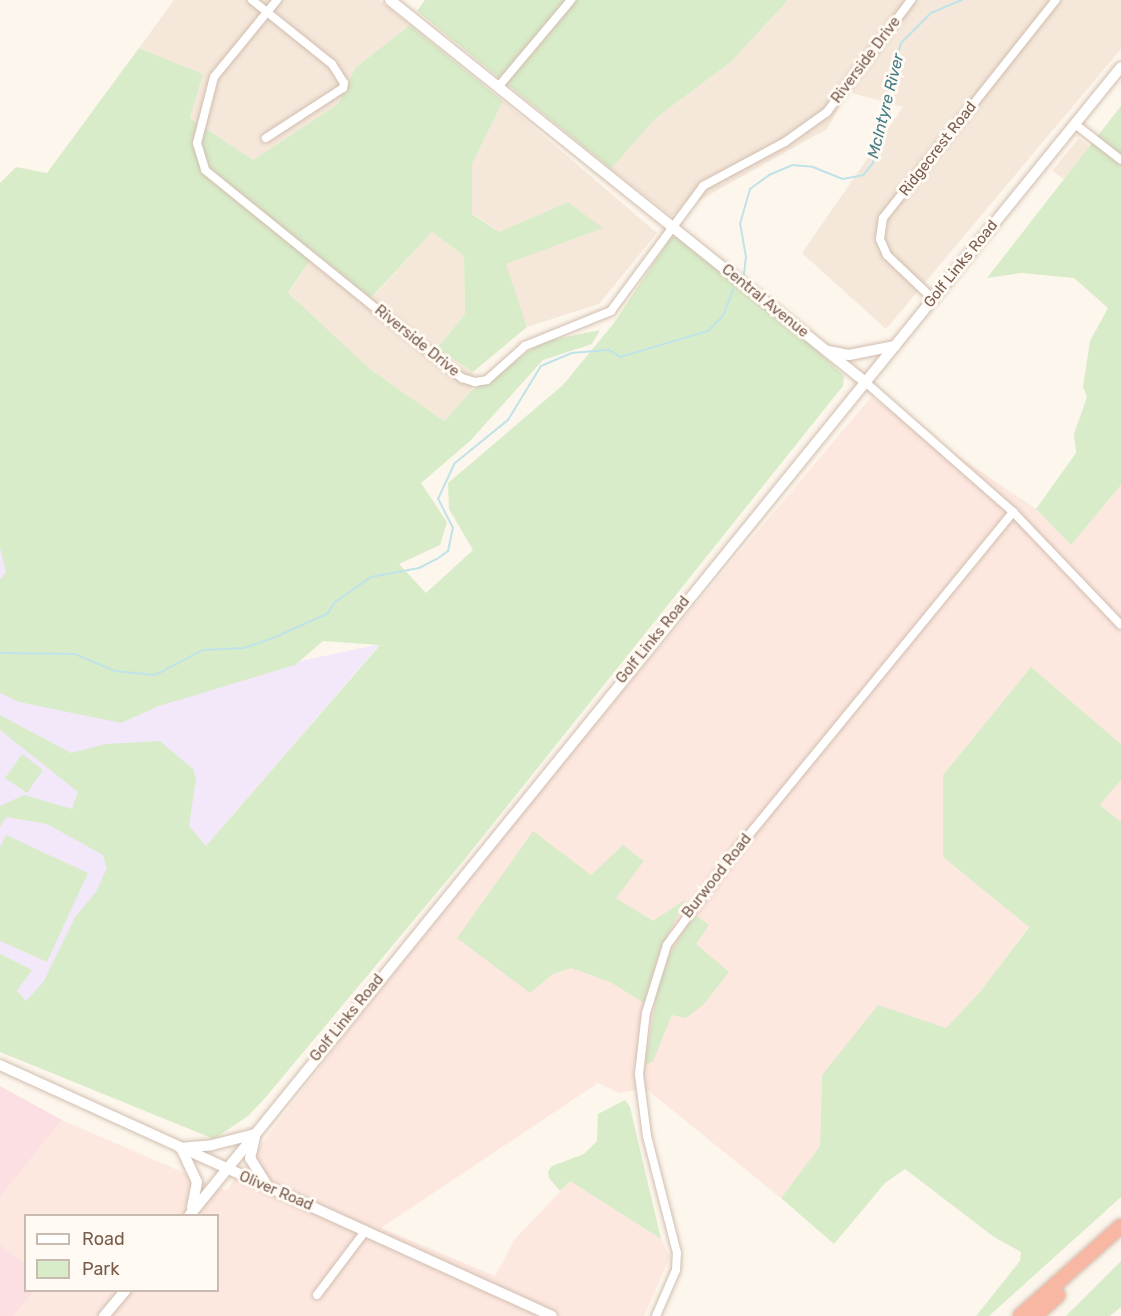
<!DOCTYPE html>
<style>
body{margin:0}
#map{position:relative;width:1121px;height:1316px;overflow:hidden;background:#fdf6ec;font-family:Rubik,sans-serif}
div>[style]{position:absolute}
.residential>*{inset:0;background:#f5e8da}
.commercial>*{inset:0;background:#fde8e0}
.education>*{inset:0;background:#f3e8fa}
.medical>*{inset:0;background:#fbdfe3}
.green>*{inset:0;background:#d8ecc9}
.stream>*{height:2px;margin:-1px;padding:0 1px;transform-origin:1px;border-radius:1px;background:#bfe3e8}
.roads{filter:drop-shadow(0 0 2px #d1beb0) drop-shadow(0 0 2px #d1beb0)}
.street>*{height:8px;margin:-4px;padding:0 4px;transform-origin:4px;border-radius:4px;background:#fff}
.secondary>*{height:10px;margin:-5px;padding:0 5px;transform-origin:5px;border-radius:5px;background:#fff}
.highway>*{height:14px;margin:-7px;padding:0 7px;transform-origin:7px;border-radius:7px;background:#f7b7a3}
span{translate:-50% -50%;white-space:nowrap;text-align:center;line-height:1.15;-webkit-text-stroke:6px #fffaf3;paint-order:stroke}
.street-label{font-size:15px;color:#7a5c4d}
.water-label{font-size:16px;color:#437c86;font-style:italic}
.legend{position:absolute;left:24px;top:1214px;width:195px;height:78px;box-sizing:border-box;background:#fffaf3;border:2px solid #cabbb1;margin:0;padding:8px 10px;list-style:none;font-size:18px;color:#7a5c4d}
.legend li{display:flex;align-items:center;gap:12px;height:30px}
.legend b{width:30px;border:2px solid #cabbb1}
</style>
<div id="map">
<div class="residential">
<i style="clip-path:polygon(174px 0,379px 0,410px 25px,355px 68px,338px 104px,253px 160px,190px 118px,203px 74px,139px 48px)"></i>
<i style="clip-path:polygon(788px 0,1121px 0,1121px 49px,886px 329px,802px 253px,903px 107px,848px 92px,827px 129px,671px 216px,611px 169px,656px 118px,731px 62px)"></i>
<i style="clip-path:polygon(503px 101px,657px 233px,599px 304px,527px 327px,505px 264px,602px 228px,568px 202px,499px 232px,472px 213px,472px 164px)"></i>
<i style="clip-path:polygon(1079px 138px,1121px 173px,1100px 203px,1052px 171px)"></i>
<i style="clip-path:polygon(432px 232px,464px 256px,465px 314px,437px 348px,473px 372px,471px 391px,444px 421px,370px 369px,288px 294px,315px 253px,372px 298px)"></i>
</div>
<div class="commercial">
<i style="clip-path:polygon(871px 397px,1036px 509px,1071px 545px,1121px 485px,1121px 744px,1031px 667px,943px 775px,943px 857px,1029px 926px,979px 993px,946px 1028px,822px 1075px,820px 1146px,781px 1198px,645px 1088px,619px 1093px,598px 1083px,381px 1228px,495px 1276px,515px 1239px,570px 1181px,661px 1239px,670px 1257px,644px 1316px,13px 1316px,34px 1291px,218px 1290px,218px 1216px,26px 1216px,25px 1264px,0 1244px,0 1197px,62px 1120px,226px 1191px,346px 1033px,563px 762px)"></i>
<i style="clip-path:polygon(1121px 780px,1121px 822px,1100px 805px)"></i>
</div>
<div class="education">
<i style="clip-path:polygon(0 451px,282px 665px,380px 644px,206px 846px,0 1044px)"></i>
</div>
<div class="medical">
<i style="clip-path:polygon(0 1086px,62px 1120px,0 1197px)"></i>
<i style="clip-path:polygon(0 1244px,25px 1264px,26px 1290px,34px 1291px,13px 1316px,0 1316px)"></i>
</div>
<div class="green">
<i style="clip-path:polygon(425px 0,788px 0,731px 62px,656px 118px,611px 169px,417px 11px)"></i>
<i style="clip-path:polygon(410px 25px,503px 101px,472px 164px,472px 214px,499px 232px,568px 202px,603px 228px,506px 264px,527px 327px,473px 372px,437px 348px,465px 314px,464px 256px,432px 232px,371px 298px,315px 253px,288px 293px,370px 369px,444px 421px,471px 391px,542px 342px,600px 330px,592px 344px,543px 360px,470px 441px,421px 483px,447px 522px,440px 545px,399px 564px,426px 593px,473px 550px,449px 509px,448px 483px,563px 385px,614px 323px,671px 237px,677px 237px,811px 345px,844px 376px,843px 386px,464px 860px,265px 1098px,248px 1116px,214px 1139px,0 1052px,0 954px,32px 970px,17px 991px,26px 1001px,44px 981px,75px 917px,96px 892px,107px 868px,103px 855px,47px 824px,6px 817px,0 827px,0 806px,24px 795px,72px 809px,78px 792px,0 730px,0 715px,71px 753px,105px 744px,160px 741px,193px 769px,196px 778px,189px 826px,206px 846px,380px 645px,323px 641px,295px 665px,159px 706px,121px 723px,19px 702px,0 693px,0 580px,6px 572px,0 548px,0 183px,16px 167px,47px 173px,139px 48px,203px 74px,190px 118px,253px 160px,338px 104px,355px 68px)"></i>
<i style="clip-path:polygon(1121px 106px,1121px 485px,1071px 545px,1036px 509px,1076px 453px,1074px 434px,1087px 397px,1083px 387px,1090px 341px,1108px 308px,1074px 278px,1022px 273px,987px 278px)"></i>
<i style="clip-path:polygon(1031px 667px,1121px 744px,1121px 780px,1100px 805px,1121px 822px,1121px 1197px,989px 1316px,976px 1316px,1020px 1261px,1021px 1252px,994px 1237px,905px 1169px,885px 1183px,834px 1244px,781px 1198px,820px 1146px,822px 1075px,878px 1005px,946px 1028px,979px 993px,1029px 927px,943px 857px,943px 775px)"></i>
<i style="clip-path:polygon(22px 754px,43px 770px,27px 793px,5px 778px)"></i>
<i style="clip-path:polygon(533px 831px,591px 875px,623px 845px,644px 861px,616px 898px,653px 921px,686px 899px,660px 950px,644px 1003px,610px 982px,571px 968px,553px 974px,530px 993px,457px 938px)"></i>
<i style="clip-path:polygon(6px 835px,88px 873px,47px 962px,0 941px,0 847px)"></i>
<i style="clip-path:polygon(694px 914px,709px 925px,696px 944px,729px 972px,704px 1004px,686px 1018px,672px 1015px,653px 1061px,645px 1065px,658px 987px,670px 954px)"></i>
<i style="clip-path:polygon(625px 1100px,630px 1107px,661px 1239px,570px 1181px,560px 1191px,549px 1178px,548px 1171px,552px 1166px,584px 1154px,597px 1141px,598px 1114px)"></i>
<i style="clip-path:polygon(1121px 1261px,1121px 1307px,1110px 1316px,1066px 1316px)"></i>
</div>
<div class="stream">
<i style="left:744px;top:275px;width:18px;rotate:-84deg"></i>
<i style="left:746px;top:257px;width:34px;rotate:-100deg"></i>
<i style="left:740px;top:224px;width:36px;rotate:-74deg"></i>
<i style="left:750px;top:189px;width:24px;rotate:-36deg"></i>
<i style="left:769px;top:175px;width:25px;rotate:-23deg"></i>
<i style="left:792px;top:165px;width:21px;rotate:5deg"></i>
<i style="left:813px;top:167px;width:32px;rotate:22deg"></i>
<i style="left:843px;top:179px;width:20px;rotate:-11deg"></i>
<i style="left:863px;top:175px;width:16px;rotate:-50deg"></i>
<i style="left:873px;top:163px;width:29px;rotate:-82deg"></i>
<i style="left:877px;top:134px;width:94px;rotate:-75.2deg"></i>
<i style="left:901px;top:43px;width:42px;rotate:-45deg"></i>
<i style="left:931px;top:13px;width:34px;rotate:-23deg"></i>
<i style="left:0;top:653px;width:75px;rotate:0.8deg"></i>
<i style="left:75px;top:654px;width:43px;rotate:23deg"></i>
<i style="left:115px;top:671px;width:40px;rotate:5.7deg"></i>
<i style="left:155px;top:675px;width:54px;rotate:-27.5deg"></i>
<i style="left:203px;top:650px;width:41px;rotate:-2.8deg"></i>
<i style="left:244px;top:648px;width:31px;rotate:-19deg"></i>
<i style="left:273px;top:638px;width:59px;rotate:-24deg"></i>
<i style="left:327px;top:614px;width:14px;rotate:-56deg"></i>
<i style="left:335px;top:602px;width:44px;rotate:-34.8deg"></i>
<i style="left:371px;top:577px;width:49px;rotate:-10.6deg"></i>
<i style="left:419px;top:568px;width:20px;rotate:-27deg"></i>
<i style="left:437px;top:559px;width:14px;rotate:-36deg"></i>
<i style="left:448px;top:551px;width:24px;rotate:-78deg"></i>
<i style="left:453px;top:528px;width:33px;rotate:-117deg"></i>
<i style="left:438px;top:499px;width:40px;rotate:-65deg"></i>
<i style="left:455px;top:463px;width:68px;rotate:-39.1deg"></i>
<i style="left:508px;top:420px;width:63px;rotate:-58.6deg"></i>
<i style="left:541px;top:366px;width:34px;rotate:-23deg"></i>
<i style="left:572px;top:353px;width:37px;rotate:-5deg"></i>
<i style="left:609px;top:350px;width:13px;rotate:32deg"></i>
<i style="left:620px;top:357px;width:92px;rotate:-16.5deg"></i>
<i style="left:708px;top:331px;width:21px;rotate:-45deg"></i>
<i style="left:723px;top:316px;width:28px;rotate:-69deg"></i>
</div>
<div class="roads">
<div class="street">
<i style="left:252px;top:0;width:102px;rotate:38.7deg"></i>
<i style="left:332px;top:64px;width:22px;rotate:58deg"></i>
<i style="left:344px;top:83px;width:5px;rotate:101deg"></i>
<i style="left:343px;top:88px;width:92px;rotate:147deg"></i>
<i style="left:277px;top:0;width:99px;rotate:129.3deg"></i>
<i style="left:214px;top:77px;width:68px;rotate:104.4deg"></i>
<i style="left:197px;top:143px;width:28px;rotate:73deg"></i>
<i style="left:205px;top:170px;width:331px;rotate:39deg"></i>
<i style="left:462px;top:378px;width:14px;rotate:17deg"></i>
<i style="left:475px;top:382px;width:12px;rotate:-9deg"></i>
<i style="left:487px;top:380px;width:51px;rotate:-41.8deg"></i>
<i style="left:525px;top:346px;width:93px;rotate:-22.1deg"></i>
<i style="left:611px;top:311px;width:155px;rotate:-53.6deg"></i>
<i style="left:703px;top:186px;width:93px;rotate:-28.2deg"></i>
<i style="left:785px;top:142px;width:52px;rotate:-35.5deg"></i>
<i style="left:827px;top:112px;width:140px;rotate:-53.1deg"></i>
<i style="left:498px;top:87px;width:114px;rotate:-50deg"></i>
<i style="left:1075px;top:124px;width:58px;rotate:38deg"></i>
<i style="left:933px;top:299px;width:64px;rotate:-136.3deg"></i>
<i style="left:887px;top:255px;width:17px;rotate:-114deg"></i>
<i style="left:880px;top:239px;width:21px;rotate:-82deg"></i>
<i style="left:883px;top:218px;width:278px;rotate:-51.6deg"></i>
<i style="left:864px;top:381px;width:198px;rotate:41.3deg"></i>
<i style="left:1013px;top:512px;width:156px;rotate:46.3deg"></i>
<i style="left:317px;top:1295px;width:81px;rotate:-53deg"></i>
<i style="left:656px;top:1316px;width:50px;rotate:-66.5deg"></i>
<i style="left:676px;top:1270px;width:17px;rotate:-87deg"></i>
<i style="left:677px;top:1253px;width:121px;rotate:-104.4deg"></i>
<i style="left:647px;top:1136px;width:63px;rotate:-97.4deg"></i>
<i style="left:639px;top:1074px;width:61px;rotate:-83.5deg"></i>
<i style="left:646px;top:1013px;width:71px;rotate:-72.8deg"></i>
<i style="left:667px;top:945px;width:122px;rotate:-53.7deg"></i>
<i style="left:739px;top:847px;width:433px;rotate:-50.7deg"></i>
</div>
<div class="secondary">
<i style="left:390px;top:0;width:608px;rotate:38.79deg"></i>
<i style="left:828px;top:351px;width:21px;rotate:11deg"></i>
<i style="left:849px;top:355px;width:47px;rotate:-11.1deg"></i>
<i style="left:0;top:1065px;width:606px;rotate:24.45deg"></i>
<i style="left:255px;top:1137px;width:22px;rotate:103deg"></i>
<i style="left:250px;top:1158px;width:34px;rotate:58deg"></i>
<i style="left:180px;top:1148px;width:32px;rotate:-5deg"></i>
<i style="left:212px;top:1145px;width:44px;rotate:-14.3deg"></i>
<i style="left:182px;top:1150px;width:35px;rotate:65deg"></i>
<i style="left:197px;top:1182px;width:26px;rotate:101deg"></i>
<i style="left:189px;top:1216px;width:1479px;rotate:-50.95deg"></i>
<i style="left:104px;top:1316px;width:34px;rotate:-50deg"></i>
</div>
<div class="highway">
<i style="left:1020px;top:1316px;width:135px;rotate:-41.7deg"></i>
<i style="left:1035px;top:1316px;width:31px;rotate:-42deg"></i>
</div>
</div>
<div class="street-label">
<span style="left:866px;top:60px;rotate:-53deg">Riverside Drive</span>
<span style="left:938px;top:149px;rotate:-52deg">Ridgecrest Road</span>
<span style="left:961px;top:264px;rotate:-51deg">Golf Links Road</span>
<span style="left:765px;top:301px;rotate:39deg">Central Avenue</span>
<span style="left:417px;top:341px;rotate:39deg">Riverside Drive</span>
<span style="left:653px;top:640px;rotate:-51deg">Golf Links Road</span>
<span style="left:717px;top:876px;rotate:-52deg">Burwood Road</span>
<span style="left:347px;top:1018px;rotate:-51deg">Golf Links Road</span>
<span style="left:276px;top:1191px;rotate:23deg">Oliver Road</span>
</div>
<div class="water-label">
<span style="left:886px;top:106px;rotate:-76deg">McIntyre River</span>
</div>
<ul class="legend">
<li><b style="height:8px;background:#fff"></b>Road</li>
<li><b style="height:16px;background:#d8ecc9"></b>Park</li>
</ul>
</div>
